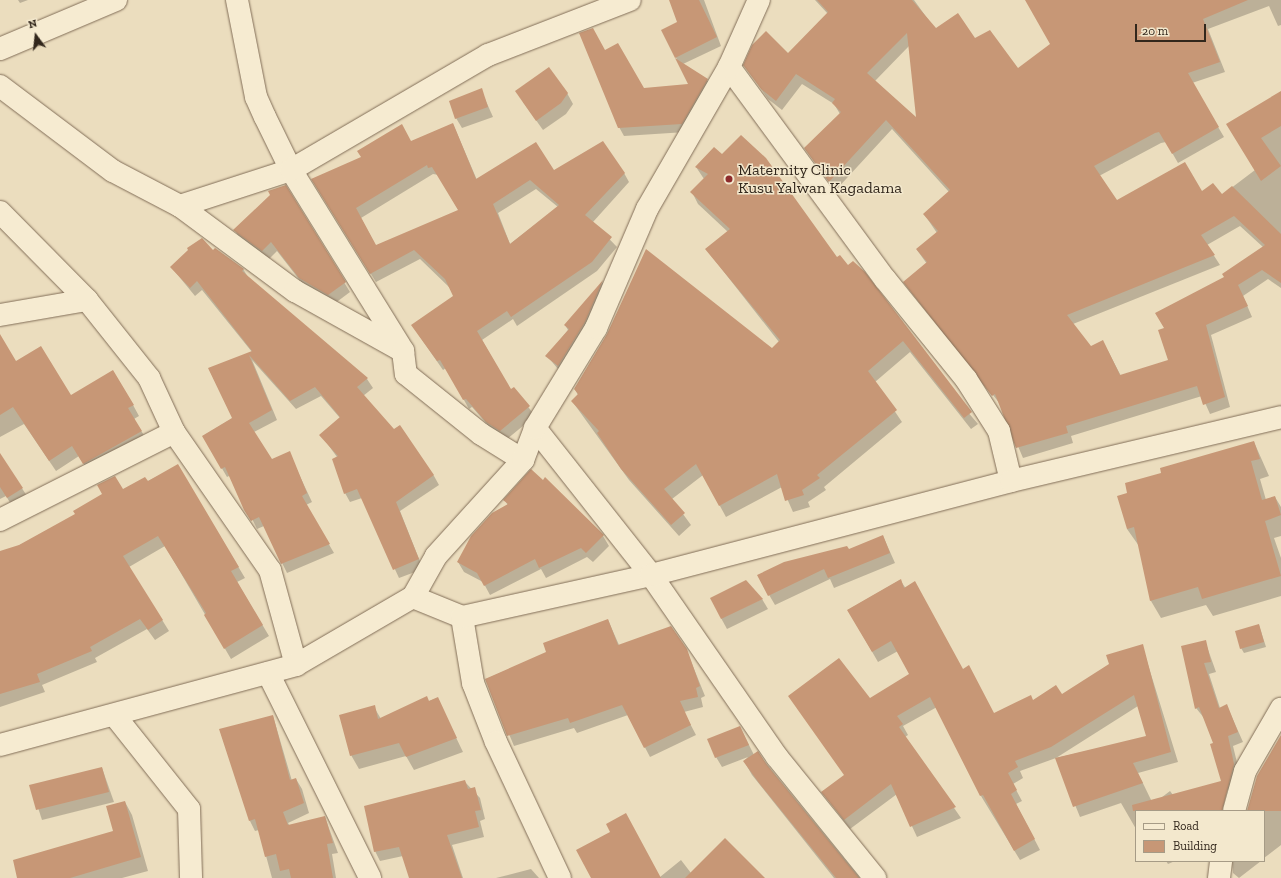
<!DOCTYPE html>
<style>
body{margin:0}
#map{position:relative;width:1281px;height:878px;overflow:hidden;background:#ebddbe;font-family:"Zilla Slab",serif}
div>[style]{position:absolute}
.shadow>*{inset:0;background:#0003}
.building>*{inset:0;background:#c79776}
.roads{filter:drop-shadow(0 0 1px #826e58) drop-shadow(0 0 1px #826e58)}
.street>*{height:22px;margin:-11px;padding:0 11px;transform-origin:11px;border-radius:11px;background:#f6ebd1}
.dots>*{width:11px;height:11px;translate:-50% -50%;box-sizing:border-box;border:2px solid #f3e8cd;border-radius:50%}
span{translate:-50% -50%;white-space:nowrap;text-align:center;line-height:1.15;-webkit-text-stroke:3px #f3e8cd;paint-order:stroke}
.poi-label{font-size:16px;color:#32271c}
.left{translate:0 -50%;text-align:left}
.legend{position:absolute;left:1135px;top:810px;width:130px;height:52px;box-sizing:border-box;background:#f3e8cd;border:1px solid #a69b86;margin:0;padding:5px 7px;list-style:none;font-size:12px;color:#32271c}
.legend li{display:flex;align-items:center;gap:8px;height:20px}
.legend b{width:20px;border:1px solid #a69b86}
.north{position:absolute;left:16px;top:16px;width:40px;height:40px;-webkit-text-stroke:3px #f3e8cd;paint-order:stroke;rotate:345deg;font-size:11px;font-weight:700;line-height:16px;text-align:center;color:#32271c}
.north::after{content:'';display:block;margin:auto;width:14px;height:18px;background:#32271c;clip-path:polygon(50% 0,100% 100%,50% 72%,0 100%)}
.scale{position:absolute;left:1135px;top:24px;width:71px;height:18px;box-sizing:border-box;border:2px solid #32271c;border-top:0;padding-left:5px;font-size:12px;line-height:14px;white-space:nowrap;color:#32271c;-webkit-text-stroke:3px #f3e8cd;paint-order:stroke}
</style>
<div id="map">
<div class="shadow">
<i style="clip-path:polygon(18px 0,28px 0,20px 3px)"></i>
<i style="clip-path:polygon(670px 0,704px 0,721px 46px,683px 64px,707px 80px,712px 88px,686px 132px,624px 136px,619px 127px,605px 52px,644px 89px,689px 85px,663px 30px,679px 22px)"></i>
<i style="clip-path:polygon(evenodd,815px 0,914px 0,935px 29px,974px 40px,1018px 69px,1052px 44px,1026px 0,1281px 0,1281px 25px,1278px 26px,1269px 6px,1208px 29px,1225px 72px,1192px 83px,1224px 137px,1178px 163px,1166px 142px,1161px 143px,1099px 176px,1117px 201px,1202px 193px,1222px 195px,1255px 170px,1228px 124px,1281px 92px,1281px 288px,1268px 279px,1243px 296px,1252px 317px,1211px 335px,1230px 407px,1210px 414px,1202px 396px,1071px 436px,1073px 443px,1023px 458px,1000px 404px,905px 282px,927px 264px,917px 250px,937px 233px,924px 214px,949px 192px,892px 129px,835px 191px,805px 148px,840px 114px,834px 104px,802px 84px,782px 110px,768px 99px,745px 65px,788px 55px,828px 14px,815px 0,909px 46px,918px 120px,875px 81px,909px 46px,815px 0,1240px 226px,1263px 247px,1165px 329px,1169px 361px,1121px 376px,1108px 351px,1090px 347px,1073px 324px,1220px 265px,1207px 245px,1240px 226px)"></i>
<i style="clip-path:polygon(481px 90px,493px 117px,462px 128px,456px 118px)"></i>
<i style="clip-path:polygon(567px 93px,573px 104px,566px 114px,543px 130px,523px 102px)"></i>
<i style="clip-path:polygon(evenodd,453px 124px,477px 180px,554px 171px,624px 173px,629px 182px,593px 222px,617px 247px,597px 271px,517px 326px,513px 319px,482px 340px,511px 391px,514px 388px,535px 416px,506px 440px,493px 431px,472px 407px,469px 409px,446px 368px,443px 370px,418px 334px,455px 296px,450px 288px,420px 259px,376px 282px,318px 188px,453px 124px,433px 174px,439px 175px,459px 211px,376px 246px,361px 218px,433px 174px,453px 124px,536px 189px,558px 207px,510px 244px,498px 213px,536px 189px)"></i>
<i style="clip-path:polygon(714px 149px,837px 258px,978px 424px,971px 429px,910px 352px,875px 382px,902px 422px,824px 487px,826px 490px,808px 502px,810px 507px,793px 512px,782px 487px,726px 517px,703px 475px,672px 499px,691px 525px,679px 536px,629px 480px,572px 401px,578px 395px,575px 389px,772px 349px,779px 342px,706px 249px,728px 232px,698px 204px,692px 192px,704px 179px,696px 167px)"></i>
<i style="clip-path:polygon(285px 186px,350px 292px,334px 304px,305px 287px,277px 251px,268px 260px,240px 239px,235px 230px)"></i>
<i style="clip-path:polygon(213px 251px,243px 269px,248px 277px,367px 379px,373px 388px,363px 396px,394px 430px,399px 426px,434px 476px,439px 485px,400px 511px,423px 569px,399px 578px,362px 498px,350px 502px,345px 493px,337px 457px,321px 435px,340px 418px,321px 396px,296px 409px,252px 360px,277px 420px,254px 432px,271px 460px,289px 453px,312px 502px,306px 505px,334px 553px,287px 573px,264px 526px,257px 529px,231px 475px,227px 477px,203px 436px,233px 418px,209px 369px,252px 352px,202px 290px,195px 296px,172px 268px)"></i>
<i style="clip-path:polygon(603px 282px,608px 292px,564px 376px,547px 356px,568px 330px,565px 325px)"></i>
<i style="clip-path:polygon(0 346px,15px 362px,70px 397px,133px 405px,139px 416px,134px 419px,148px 442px,90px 474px,79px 456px,56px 471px,24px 424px,0 437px)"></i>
<i style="clip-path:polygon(1254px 442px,1269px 476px,1260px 479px,1266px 500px,1275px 497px,1281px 507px,1281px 536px,1274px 538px,1281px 558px,1281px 596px,1213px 616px,1206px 605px,1161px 618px,1151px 601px,1139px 546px,1127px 529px,1129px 494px,1163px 474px)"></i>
<i style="clip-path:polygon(0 455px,29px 499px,14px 509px,6px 496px,0 499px)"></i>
<i style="clip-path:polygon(178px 466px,245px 578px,237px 582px,269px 636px,231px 659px,165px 546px,129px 567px,169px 631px,155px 640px,147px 629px,95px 658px,97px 662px,42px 685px,45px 692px,0 707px,0 555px)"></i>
<i style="clip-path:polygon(505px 500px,603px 536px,609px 546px,593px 562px,587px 557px,546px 578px,541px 569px,490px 595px,483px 582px,464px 572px,458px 562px,508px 506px)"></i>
<i style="clip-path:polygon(883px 536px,895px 563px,834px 588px,830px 579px,775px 605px,758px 576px,849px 550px)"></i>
<i style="clip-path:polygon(900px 580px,994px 714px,1062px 695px,1142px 645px,1178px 762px,1138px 773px,1153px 804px,1170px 791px,1173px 795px,1222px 782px,1214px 744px,1204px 718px,1196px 708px,1205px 641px,1216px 672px,1209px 674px,1220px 708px,1227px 706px,1243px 742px,1233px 746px,1240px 775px,1227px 791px,1222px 811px,1136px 811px,1136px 829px,1121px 803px,1080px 817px,1056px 758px,1148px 737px,1138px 706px,1056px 758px,1020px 771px,1023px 778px,1013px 784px,1022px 801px,1016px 804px,1040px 850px,1020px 860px,981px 796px,937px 707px,903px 726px,908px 735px,905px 737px,961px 818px,917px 837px,897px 794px,850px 829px,822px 792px,845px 776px,870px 700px,910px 674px,898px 651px,878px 662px,848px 610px)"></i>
<i style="clip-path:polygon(762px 599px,768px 609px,727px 629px,721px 618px)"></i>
<i style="clip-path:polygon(608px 620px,619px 645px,686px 649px,705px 696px,701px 698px,703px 707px,684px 712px,696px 735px,650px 757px,628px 715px,577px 733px,574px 728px,514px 746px,486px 679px,547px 653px)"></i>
<i style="clip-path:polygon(1259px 625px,1266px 647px,1244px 653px,1241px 648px)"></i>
<i style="clip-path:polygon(437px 698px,463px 752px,414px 770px,406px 756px,359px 769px,351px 755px,374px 707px,381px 719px)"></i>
<i style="clip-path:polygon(273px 716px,292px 781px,296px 779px,302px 789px,309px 813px,288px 823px,290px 826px,325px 817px,338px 853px,332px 854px,336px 878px,272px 878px,259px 830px,255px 831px,250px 821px,220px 730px)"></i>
<i style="clip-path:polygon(740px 727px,754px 755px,757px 752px,860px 878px,834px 878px,752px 775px,744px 761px,748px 757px,722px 767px,716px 757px)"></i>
<i style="clip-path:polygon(1281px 736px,1281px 845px,1264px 858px,1264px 811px,1248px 811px)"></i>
<i style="clip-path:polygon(102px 768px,114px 802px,42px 820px,31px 786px)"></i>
<i style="clip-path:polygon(465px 782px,480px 798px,485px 819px,480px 821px,484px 837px,452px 845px,463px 878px,410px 878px,403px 856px,380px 861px,375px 851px)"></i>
<i style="clip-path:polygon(125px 802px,132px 815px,148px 871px,122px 878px,19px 878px,115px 832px)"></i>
<i style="clip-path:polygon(681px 860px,691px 873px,764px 878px,592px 878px,660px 877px)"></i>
<i style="clip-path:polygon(1166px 861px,1175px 861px,1168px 864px)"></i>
<i style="clip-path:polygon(1232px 861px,1261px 861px,1239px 878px,1233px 873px)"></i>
<i style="clip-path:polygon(531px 869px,539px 878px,496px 878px)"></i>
</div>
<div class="building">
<i style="clip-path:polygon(669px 0,699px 0,717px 37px,675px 58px,708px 79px,682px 124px,618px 128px,579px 33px,593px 28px,605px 50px,618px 43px,644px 88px,688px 84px,661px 30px,677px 22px)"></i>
<i style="clip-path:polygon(evenodd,817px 0,912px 0,936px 28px,958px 13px,975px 38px,990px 30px,1018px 68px,1050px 44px,1025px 0,1248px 0,1203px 19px,1220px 62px,1188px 73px,1219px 127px,1172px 154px,1159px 132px,1155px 133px,1094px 166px,1117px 200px,1185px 162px,1202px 191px,1213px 183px,1222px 194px,1232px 186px,1281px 234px,1281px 283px,1262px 270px,1238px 285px,1248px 306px,1206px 325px,1225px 397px,1203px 405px,1197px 386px,1066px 426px,1068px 433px,1016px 448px,995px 394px,992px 396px,903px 282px,927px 262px,916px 249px,938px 231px,923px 214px,950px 190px,886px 120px,829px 182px,804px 148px,841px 112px,832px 103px,835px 99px,796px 74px,776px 101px,761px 89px,743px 65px,752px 45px,766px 31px,788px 53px,828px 12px,817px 0,907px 33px,916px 117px,867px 73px,907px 33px,817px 0,1234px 216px,1265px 245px,1222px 274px,1224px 277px,1155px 313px,1164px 328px,1158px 330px,1168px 360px,1120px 375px,1103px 340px,1091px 346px,1067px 315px,1215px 255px,1201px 235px,1234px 216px)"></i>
<i style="clip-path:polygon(549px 67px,568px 93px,561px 103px,536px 121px,515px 91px)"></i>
<i style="clip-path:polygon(482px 88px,488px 107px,455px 119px,449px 101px)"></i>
<i style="clip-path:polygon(1281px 91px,1281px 126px,1261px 138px,1281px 166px,1261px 181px,1226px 124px)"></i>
<i style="clip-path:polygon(evenodd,453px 123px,476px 179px,536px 142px,554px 170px,603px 141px,625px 173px,585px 215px,612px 237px,592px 262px,511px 317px,507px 311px,477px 331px,511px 389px,514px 387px,530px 406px,500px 431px,486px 422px,466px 399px,463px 400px,440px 360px,437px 361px,411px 325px,453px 296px,445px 279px,414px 250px,370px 274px,311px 179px,361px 157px,357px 151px,402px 124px,411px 141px,453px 123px,427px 165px,428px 168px,432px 167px,458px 210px,376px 245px,356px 208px,427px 165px,453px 123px,530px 180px,559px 205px,510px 244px,493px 204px,530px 180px)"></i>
<i style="clip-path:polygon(741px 135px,766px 158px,837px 257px,840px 255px,848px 265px,853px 261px,865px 272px,972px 412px,964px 418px,903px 341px,868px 371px,897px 410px,817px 475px,820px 478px,802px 490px,804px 495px,785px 501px,777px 474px,719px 506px,696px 464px,664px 489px,685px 513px,671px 525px,621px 469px,597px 433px,599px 431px,571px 401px,578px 394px,574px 389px,607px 334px,646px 249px,772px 348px,780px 340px,705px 249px,730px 229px,690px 192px,708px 174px,695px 167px,714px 147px,722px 154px)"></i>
<i style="clip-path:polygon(286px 185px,346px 282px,328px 295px,299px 278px,271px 242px,262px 251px,233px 230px,270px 195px,268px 191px)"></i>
<i style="clip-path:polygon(202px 238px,213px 250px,215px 248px,244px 269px,242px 271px,368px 378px,357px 387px,394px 429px,400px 425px,434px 475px,396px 502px,419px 559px,393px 570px,357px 489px,344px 494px,332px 459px,338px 456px,319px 435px,340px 417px,315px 387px,290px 401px,249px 355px,272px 410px,249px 423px,272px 459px,290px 451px,307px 493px,302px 496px,330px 544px,281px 564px,259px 517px,251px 521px,244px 510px,225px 467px,221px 469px,202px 436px,232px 418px,208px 368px,252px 351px,197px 281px,190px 288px,170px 267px,188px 250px,187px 248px)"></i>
<i style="clip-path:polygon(603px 280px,585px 322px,558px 366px,545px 356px,569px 329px,564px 325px)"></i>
<i style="clip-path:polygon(0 334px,16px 361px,41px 346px,71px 395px,113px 370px,134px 405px,128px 408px,142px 431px,83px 464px,72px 446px,49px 461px,13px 407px,0 415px)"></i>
<i style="clip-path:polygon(1254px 441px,1260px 459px,1251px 461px,1262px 500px,1275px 496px,1281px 515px,1265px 521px,1281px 576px,1202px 599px,1198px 587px,1150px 601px,1134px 527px,1127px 529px,1117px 496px,1127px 493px,1125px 483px,1161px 473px,1160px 468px)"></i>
<i style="clip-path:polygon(0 453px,23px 488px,7px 498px,0 487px)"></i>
<i style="clip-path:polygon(178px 464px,239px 567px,231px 571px,263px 625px,224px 649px,204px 615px,206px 613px,158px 536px,123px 556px,163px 620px,148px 630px,140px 619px,90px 647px,92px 651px,37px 674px,40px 682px,0 694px,0 551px,19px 545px,75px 514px,73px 511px,102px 494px,97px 485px,115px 476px,123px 489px,145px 477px,148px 481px)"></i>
<i style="clip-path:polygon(531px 469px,543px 480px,545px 477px,604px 535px,586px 553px,581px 548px,539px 568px,535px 559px,484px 586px,477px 573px,457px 562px,471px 536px,492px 513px,508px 504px,503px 500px)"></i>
<i style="clip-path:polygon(883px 535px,890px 553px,828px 578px,824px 569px,768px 596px,757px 575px,784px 562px,847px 546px,849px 549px)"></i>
<i style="clip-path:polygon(901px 579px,904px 588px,915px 581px,963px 669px,969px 665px,994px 713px,1031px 695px,1033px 700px,1056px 685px,1062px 694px,1109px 664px,1106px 655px,1143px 644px,1171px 752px,1133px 763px,1143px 783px,1073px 807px,1055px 758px,1146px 736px,1134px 695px,1051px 747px,1015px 761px,1018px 767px,1008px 773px,1017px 790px,1011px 794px,1035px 839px,1014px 851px,983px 795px,980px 796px,930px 697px,897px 716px,903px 724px,899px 727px,956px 807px,910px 827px,891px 784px,844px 820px,821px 792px,844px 775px,788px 696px,839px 658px,870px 698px,909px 674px,891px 641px,872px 652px,847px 610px)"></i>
<i style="clip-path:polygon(746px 580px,763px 599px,721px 619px,710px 598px)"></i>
<i style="clip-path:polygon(608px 619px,618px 645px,671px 626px,687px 649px,700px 686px,696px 688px,698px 697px,680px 701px,691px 725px,644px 748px,622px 705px,570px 723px,568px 718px,507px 736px,485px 679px,546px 652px,543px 643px)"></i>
<i style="clip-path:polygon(1259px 624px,1264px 642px,1240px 649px,1235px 631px)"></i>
<i style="clip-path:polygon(1206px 640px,1211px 662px,1204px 663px,1219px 708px,1227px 704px,1238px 732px,1228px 736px,1234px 764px,1222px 811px,1133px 811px,1132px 805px,1221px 781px,1210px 744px,1213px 743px,1199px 707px,1195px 709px,1181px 646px)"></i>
<i style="clip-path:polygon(427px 696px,429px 701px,438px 697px,457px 738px,406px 757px,399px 743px,350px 756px,339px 715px,375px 705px,378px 719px)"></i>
<i style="clip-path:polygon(273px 715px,290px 780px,296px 778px,304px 803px,283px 812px,288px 825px,325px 816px,333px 843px,327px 844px,333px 878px,291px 878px,289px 869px,280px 871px,276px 854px,265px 857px,255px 819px,249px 821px,219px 729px)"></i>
<i style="clip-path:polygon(740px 726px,749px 745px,715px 758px,707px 739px)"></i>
<i style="clip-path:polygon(1281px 735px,1281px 811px,1247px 811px,1257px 776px)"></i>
<i style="clip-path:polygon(758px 751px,767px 765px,859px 878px,836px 878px,759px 783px,743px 761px)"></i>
<i style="clip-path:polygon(102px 767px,109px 792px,36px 810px,29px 785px)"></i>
<i style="clip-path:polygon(465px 780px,468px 789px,475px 787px,481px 810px,475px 811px,479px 827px,447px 835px,462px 878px,409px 878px,399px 847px,374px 852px,364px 806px)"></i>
<i style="clip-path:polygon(125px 801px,141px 857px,70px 878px,17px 878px,13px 860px,113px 831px,106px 806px)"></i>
<i style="clip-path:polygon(626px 813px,661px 878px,591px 878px,576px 850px,610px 832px,606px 824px)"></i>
<i style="clip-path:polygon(725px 838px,765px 878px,685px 878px)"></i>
</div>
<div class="roads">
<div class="street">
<i style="left:237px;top:0;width:99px;rotate:78.9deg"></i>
<i style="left:256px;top:97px;width:22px;rotate:66deg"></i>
<i style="left:265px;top:117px;width:59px;rotate:63.9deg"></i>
<i style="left:291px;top:170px;width:211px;rotate:58.2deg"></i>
<i style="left:0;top:49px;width:126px;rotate:-22.9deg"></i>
<i style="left:729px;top:67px;width:263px;rotate:53.7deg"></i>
<i style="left:885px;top:279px;width:129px;rotate:51deg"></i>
<i style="left:966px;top:379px;width:62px;rotate:57.6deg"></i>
<i style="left:999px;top:431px;width:51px;rotate:76.5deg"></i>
<i style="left:0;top:86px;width:141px;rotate:37deg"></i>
<i style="left:113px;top:171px;width:76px;rotate:27.6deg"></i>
<i style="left:180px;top:206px;width:143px;rotate:36.5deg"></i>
<i style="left:295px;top:291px;width:124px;rotate:29.1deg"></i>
<i style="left:403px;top:351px;width:23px;rotate:83deg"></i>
<i style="left:406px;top:374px;width:96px;rotate:38.7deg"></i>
<i style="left:481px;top:434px;width:49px;rotate:31.8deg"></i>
<i style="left:180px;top:206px;width:117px;rotate:-18deg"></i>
<i style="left:291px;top:170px;width:228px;rotate:-30.3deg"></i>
<i style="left:488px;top:55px;width:152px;rotate:-21.2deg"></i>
<i style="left:0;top:212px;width:124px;rotate:45.3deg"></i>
<i style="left:87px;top:300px;width:100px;rotate:51.5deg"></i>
<i style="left:149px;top:378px;width:60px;rotate:65.2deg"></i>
<i style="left:174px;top:432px;width:168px;rotate:55.2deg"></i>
<i style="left:270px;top:570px;width:98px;rotate:74.7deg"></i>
<i style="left:0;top:315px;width:88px;rotate:-9.8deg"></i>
<i style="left:535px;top:428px;width:187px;rotate:51.7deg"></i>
<i style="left:651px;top:575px;width:221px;rotate:55.3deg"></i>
<i style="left:777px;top:757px;width:156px;rotate:51deg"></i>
<i style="left:0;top:520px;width:195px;rotate:-26.8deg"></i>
<i style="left:413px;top:597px;width:47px;rotate:-60.7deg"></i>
<i style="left:436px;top:556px;width:130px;rotate:-47.8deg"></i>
<i style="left:523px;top:460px;width:34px;rotate:-69deg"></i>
<i style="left:535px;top:428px;width:117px;rotate:-58.6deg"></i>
<i style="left:596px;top:328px;width:129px;rotate:-66.8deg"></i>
<i style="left:647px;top:209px;width:164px;rotate:-60deg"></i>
<i style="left:729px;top:67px;width:73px;rotate:-65.9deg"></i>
<i style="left:462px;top:617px;width:67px;rotate:80.5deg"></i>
<i style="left:473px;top:683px;width:63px;rotate:68.7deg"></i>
<i style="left:496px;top:742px;width:150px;rotate:64.8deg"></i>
<i style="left:268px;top:673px;width:229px;rotate:63.5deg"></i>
<i style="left:115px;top:716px;width:119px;rotate:51.5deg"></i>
<i style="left:189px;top:809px;width:69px;rotate:88.3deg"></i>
<i style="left:0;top:745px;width:307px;rotate:-15.1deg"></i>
<i style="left:296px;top:665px;width:135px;rotate:-30.2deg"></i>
<i style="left:413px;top:597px;width:53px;rotate:22.2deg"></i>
<i style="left:462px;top:617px;width:194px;rotate:-12.5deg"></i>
<i style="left:651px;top:575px;width:372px;rotate:-14.6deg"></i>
<i style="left:1011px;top:481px;width:277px;rotate:-13.3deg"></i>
<i style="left:1234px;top:811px;width:41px;rotate:-74.6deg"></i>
<i style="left:1245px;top:771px;width:72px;rotate:-59.9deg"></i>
<i style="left:1219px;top:878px;width:17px;rotate:-83deg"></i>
</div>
</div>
<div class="dots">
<i style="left:729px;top:179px;background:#8e2b2c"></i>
</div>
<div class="poi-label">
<span class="left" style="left:738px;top:179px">Maternity Clinic<br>Kusu Yalwan Kagadama</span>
</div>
<ul class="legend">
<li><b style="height:5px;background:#f6ebd1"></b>Road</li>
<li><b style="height:11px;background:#c79776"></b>Building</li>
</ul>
<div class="north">N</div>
<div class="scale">20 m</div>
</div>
